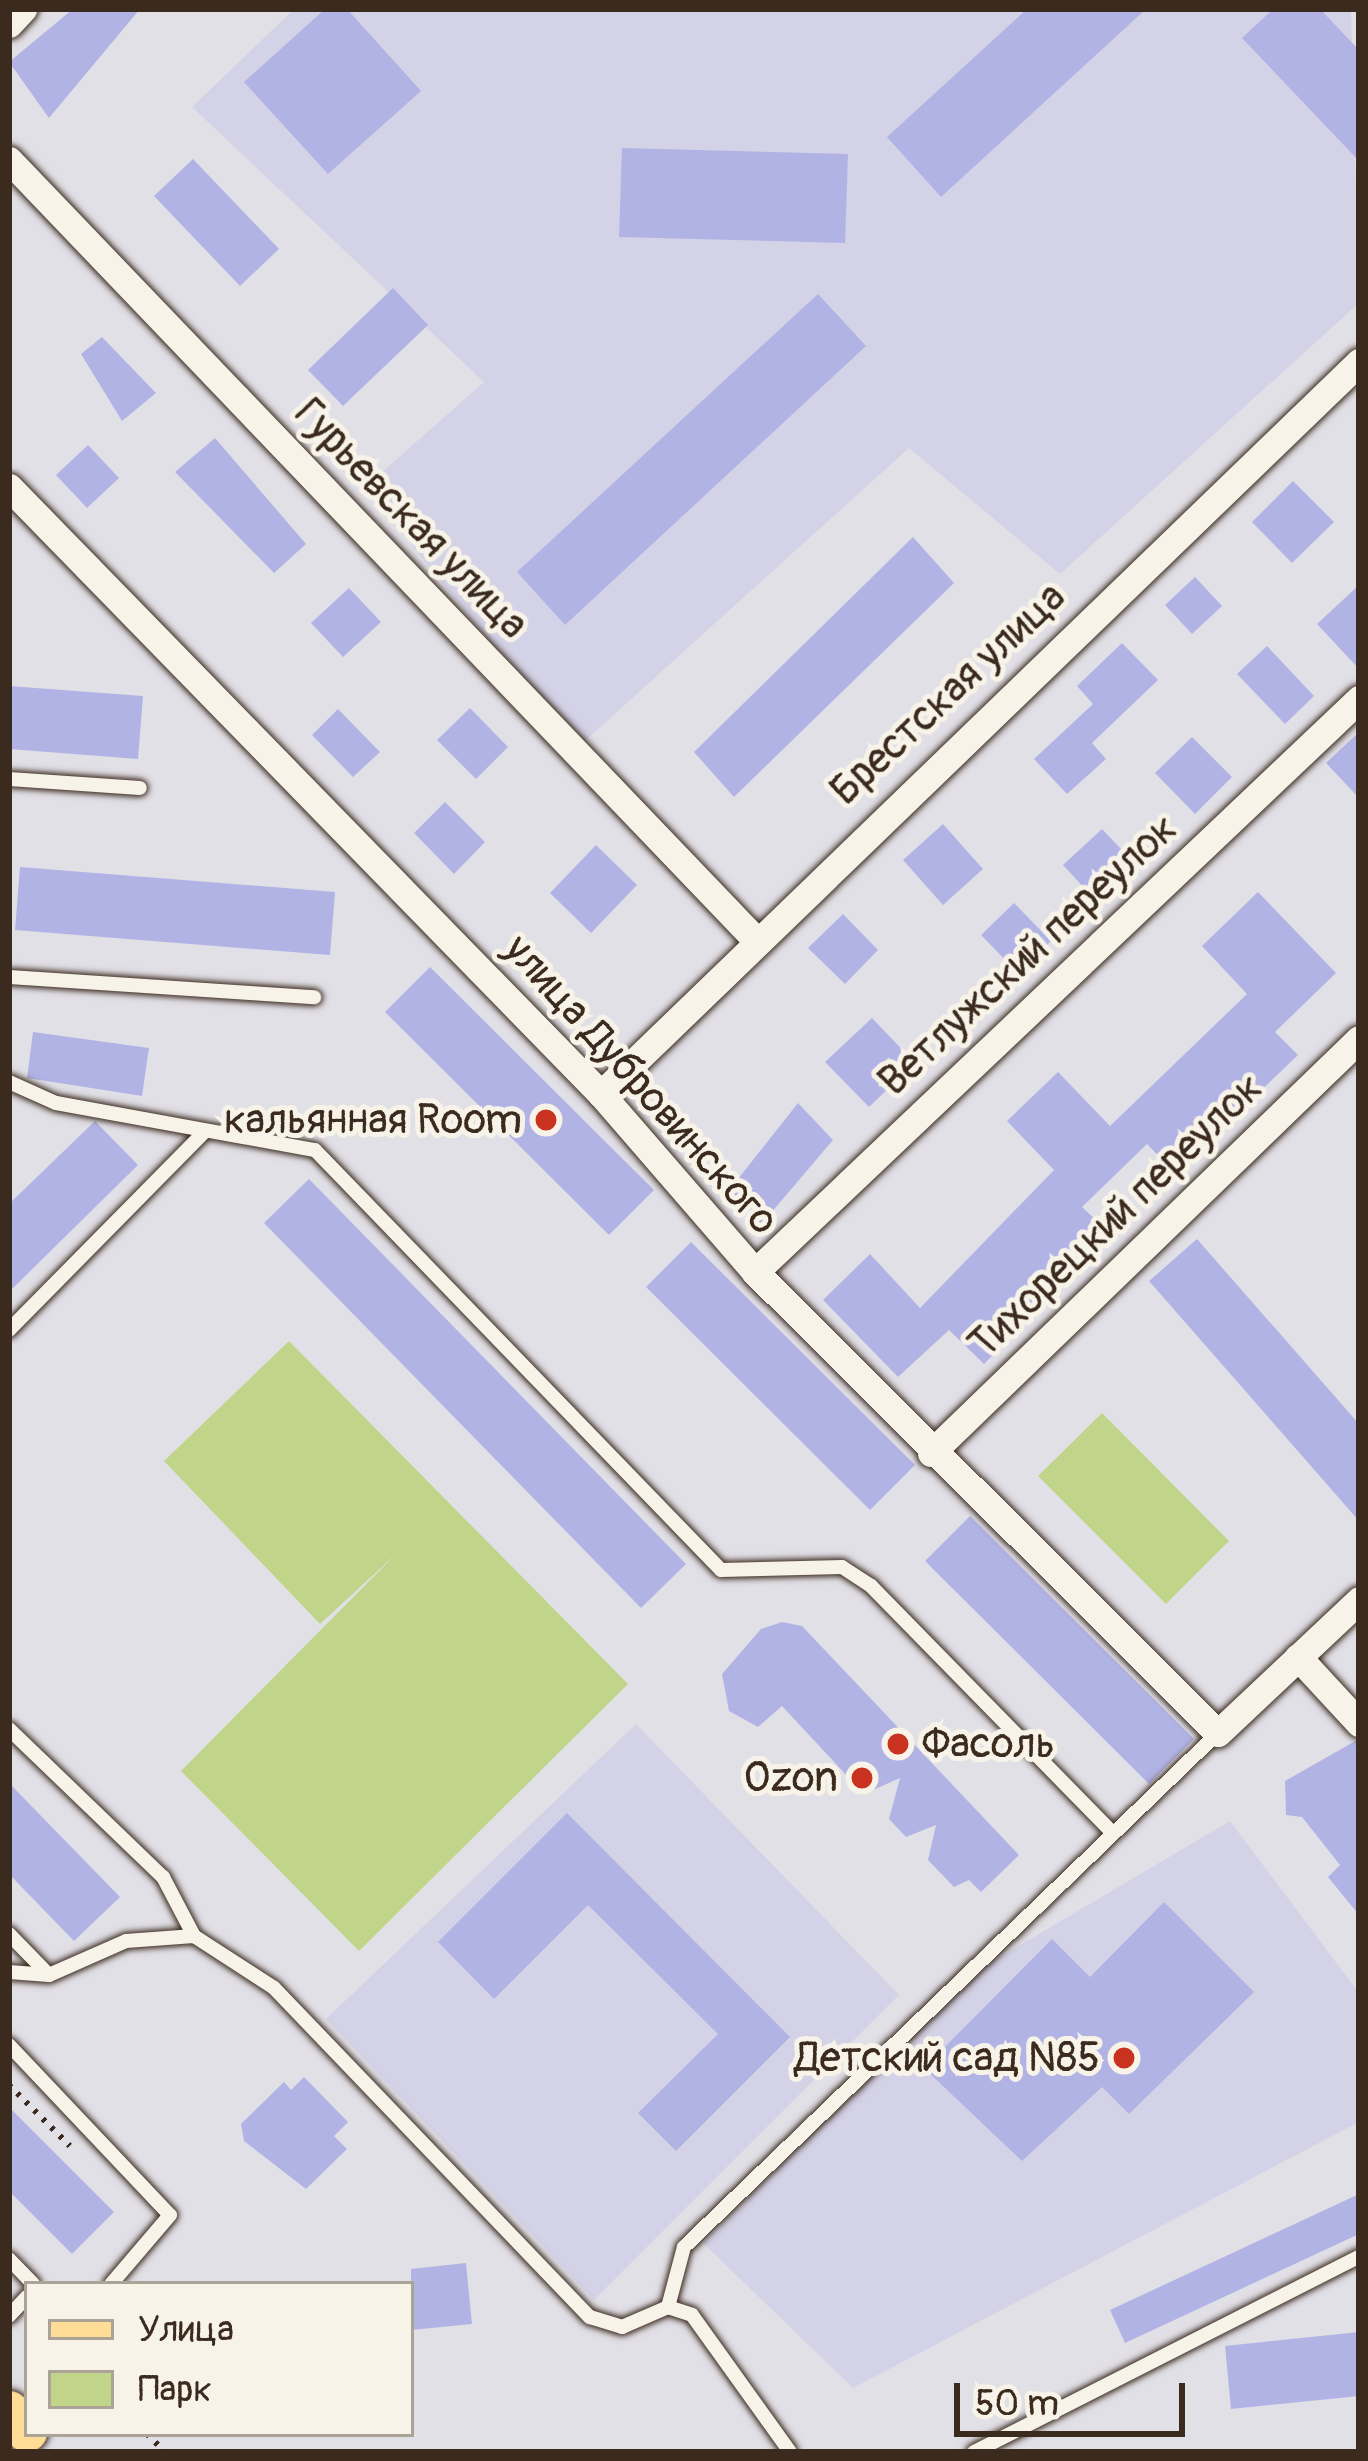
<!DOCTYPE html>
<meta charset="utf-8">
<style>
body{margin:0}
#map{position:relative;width:1368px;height:2461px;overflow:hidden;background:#e2e0e7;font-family:Pangolin,sans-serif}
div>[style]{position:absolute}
.built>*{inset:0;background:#d4d2e6}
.green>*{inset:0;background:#c1d58a}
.building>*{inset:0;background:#b2b3e5}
.path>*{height:6px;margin-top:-3px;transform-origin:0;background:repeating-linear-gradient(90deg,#3b2a1e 0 3px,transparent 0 12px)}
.roads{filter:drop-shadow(0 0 3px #3b2a1e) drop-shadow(0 0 3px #3b2a1e)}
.lane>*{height:14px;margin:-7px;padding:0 7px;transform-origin:7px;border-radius:7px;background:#f7f3e8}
.street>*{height:27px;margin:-13.5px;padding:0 13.5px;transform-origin:13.5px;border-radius:13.5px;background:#f7f3e8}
.primary>*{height:42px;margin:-21px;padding:0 21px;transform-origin:21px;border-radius:21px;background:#ffdd96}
.dots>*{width:33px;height:33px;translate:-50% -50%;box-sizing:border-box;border:6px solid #f7f3e8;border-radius:50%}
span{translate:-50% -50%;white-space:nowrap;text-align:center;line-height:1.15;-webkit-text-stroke:10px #f7f3e8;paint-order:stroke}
.street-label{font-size:42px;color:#3b2a1e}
.poi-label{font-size:42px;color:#3b2a1e}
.right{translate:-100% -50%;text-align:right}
.left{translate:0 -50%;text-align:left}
.frame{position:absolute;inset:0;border:12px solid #3b2a1e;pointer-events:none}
.legend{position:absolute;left:24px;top:2281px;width:390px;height:156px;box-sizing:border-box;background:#f7f3e8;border:3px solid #aca397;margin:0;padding:15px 21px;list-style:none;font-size:36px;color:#3b2a1e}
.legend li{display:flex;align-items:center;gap:24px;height:60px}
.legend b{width:60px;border:3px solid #aca397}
.scale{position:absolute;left:954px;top:2383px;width:231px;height:54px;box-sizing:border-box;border:6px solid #3b2a1e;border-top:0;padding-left:15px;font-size:36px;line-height:42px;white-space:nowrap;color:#3b2a1e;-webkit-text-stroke:9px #f7f3e8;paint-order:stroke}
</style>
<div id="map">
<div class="built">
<i style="clip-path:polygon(294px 9px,1351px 9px,1359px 303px,1060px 574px,909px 448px,576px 749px,365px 487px,484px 382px,192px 107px)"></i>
<i style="clip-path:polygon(636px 1724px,899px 1995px,594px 2300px,326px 2019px)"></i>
<i style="clip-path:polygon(1230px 1821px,1359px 1993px,1359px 2122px,853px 2388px,703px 2243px,978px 1970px)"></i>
</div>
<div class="green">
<i style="clip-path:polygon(289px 1341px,628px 1684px,359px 1951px,181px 1771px,395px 1555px,320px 1624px,164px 1461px)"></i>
<i style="clip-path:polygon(1102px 1413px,1229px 1541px,1166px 1604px,1038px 1476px)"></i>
</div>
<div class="building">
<i style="clip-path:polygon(73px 9px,140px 9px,49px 118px,9px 62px)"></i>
<i style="clip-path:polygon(325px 9px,347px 9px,421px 91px,328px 174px,244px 82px)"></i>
<i style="clip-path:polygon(1027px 9px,1146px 9px,941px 197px,887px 137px)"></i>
<i style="clip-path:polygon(1273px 9px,1320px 9px,1359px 50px,1359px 161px,1242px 38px)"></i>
<i style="clip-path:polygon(622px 148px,848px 154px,845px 243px,619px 237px)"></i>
<i style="clip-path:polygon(193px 159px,279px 249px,240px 286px,154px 196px)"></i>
<i style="clip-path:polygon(393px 288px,428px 325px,343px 406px,308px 370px)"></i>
<i style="clip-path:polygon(818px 294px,866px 346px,565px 625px,517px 572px)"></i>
<i style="clip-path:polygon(102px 337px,156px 393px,122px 421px,81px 354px)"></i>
<i style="clip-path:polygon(215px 438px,306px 544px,274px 573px,175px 472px)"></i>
<i style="clip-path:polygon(88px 445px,119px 478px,87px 508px,56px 475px)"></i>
<i style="clip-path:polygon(1293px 481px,1334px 522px,1292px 563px,1252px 522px)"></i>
<i style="clip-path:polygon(913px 537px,954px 583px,734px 797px,694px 752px)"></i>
<i style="clip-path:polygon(1195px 577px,1222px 606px,1192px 634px,1165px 605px)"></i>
<i style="clip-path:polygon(1359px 585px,1359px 669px,1317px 624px)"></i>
<i style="clip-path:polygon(349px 588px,381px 622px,343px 657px,311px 623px)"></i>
<i style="clip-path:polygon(1122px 643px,1158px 680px,1092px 743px,1106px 759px,1067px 794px,1034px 759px,1093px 704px,1077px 686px)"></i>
<i style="clip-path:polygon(1267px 646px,1314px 696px,1285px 724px,1237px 674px)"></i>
<i style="clip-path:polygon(9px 686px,143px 696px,138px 759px,9px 749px)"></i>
<i style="clip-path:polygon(470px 708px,508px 747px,476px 779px,437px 740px)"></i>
<i style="clip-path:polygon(338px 709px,380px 752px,353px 777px,312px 735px)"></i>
<i style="clip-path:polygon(1359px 732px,1359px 798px,1326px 763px)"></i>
<i style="clip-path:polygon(1192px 737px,1232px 777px,1195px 814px,1155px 773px)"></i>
<i style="clip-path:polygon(445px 802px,485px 842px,454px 874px,414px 833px)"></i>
<i style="clip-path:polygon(943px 824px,983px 869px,943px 905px,903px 860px)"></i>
<i style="clip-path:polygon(1102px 829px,1139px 868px,1100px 905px,1063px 865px)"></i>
<i style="clip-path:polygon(596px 845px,637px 885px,591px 933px,550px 893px)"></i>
<i style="clip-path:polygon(20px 867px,335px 892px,330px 955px,15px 930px)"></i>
<i style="clip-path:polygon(1258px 892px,1336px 973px,1275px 1032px,1298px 1055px,1175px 1173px,1147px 1144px,1082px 1207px,1111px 1234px,984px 1364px,949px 1330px,898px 1377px,823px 1300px,870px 1254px,920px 1308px,1054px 1170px,1007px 1121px,1058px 1072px,1110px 1126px,1247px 994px,1202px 946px)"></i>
<i style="clip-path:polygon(1014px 903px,1051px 941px,1018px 973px,981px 935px)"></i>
<i style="clip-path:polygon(843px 914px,878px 950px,845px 984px,808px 948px)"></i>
<i style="clip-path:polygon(430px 967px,654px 1190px,609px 1235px,385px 1012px)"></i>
<i style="clip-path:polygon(872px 1018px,915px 1063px,869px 1107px,825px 1062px)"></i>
<i style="clip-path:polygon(33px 1032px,149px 1048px,142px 1096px,27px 1078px)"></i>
<i style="clip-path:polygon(798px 1103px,833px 1140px,759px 1227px,726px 1194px)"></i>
<i style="clip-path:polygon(95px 1121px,138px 1165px,9px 1292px,9px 1204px)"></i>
<i style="clip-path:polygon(309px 1179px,686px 1564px,641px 1608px,264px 1223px)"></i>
<i style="clip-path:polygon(1197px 1239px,1359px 1424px,1359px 1521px,1149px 1281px)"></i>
<i style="clip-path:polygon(691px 1242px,915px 1465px,870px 1510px,646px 1287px)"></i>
<i style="clip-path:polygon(970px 1516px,1194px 1739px,1149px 1784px,925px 1561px)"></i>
<i style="clip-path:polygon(782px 1622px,802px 1626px,1019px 1855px,981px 1892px,969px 1880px,954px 1887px,928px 1860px,936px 1825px,906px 1837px,889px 1819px,900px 1778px,864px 1794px,782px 1706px,758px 1727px,729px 1711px,722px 1674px,761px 1629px)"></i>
<i style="clip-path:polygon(1357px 1740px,1359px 1741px,1359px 1915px,1328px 1877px,1340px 1865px,1302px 1817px,1286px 1815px,1285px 1781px)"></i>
<i style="clip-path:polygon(9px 1783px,120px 1897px,74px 1941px,9px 1874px)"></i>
<i style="clip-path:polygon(567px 1813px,790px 2037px,676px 2151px,638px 2113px,718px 2034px,588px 1905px,494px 1999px,438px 1942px)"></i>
<i style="clip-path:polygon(1164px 1902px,1254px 1992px,1129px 2114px,1102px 2087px,1022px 2161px,924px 2068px,1052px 1939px,1090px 1977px)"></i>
<i style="clip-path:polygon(304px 2077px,348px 2122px,334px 2136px,347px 2149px,306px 2189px,244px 2141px,241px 2124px,284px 2082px,291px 2090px)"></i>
<i style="clip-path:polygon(9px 2107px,114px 2212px,72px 2254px,9px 2191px)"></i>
<i style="clip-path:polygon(1359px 2194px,1359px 2234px,1125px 2343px,1110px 2310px)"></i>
<i style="clip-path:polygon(466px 2263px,472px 2324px,411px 2330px,411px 2269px)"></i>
<i style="clip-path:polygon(1359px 2332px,1359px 2396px,1231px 2409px,1225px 2346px)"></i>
</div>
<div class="path">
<i style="left:9px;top:2085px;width:86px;rotate:45deg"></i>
<i style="left:147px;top:2434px;width:25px;rotate:45deg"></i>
</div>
<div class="roads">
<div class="lane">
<i style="left:9px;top:779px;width:131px;rotate:3.9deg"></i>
<i style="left:9px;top:977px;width:306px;rotate:3.8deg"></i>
<i style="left:9px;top:1082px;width:51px;rotate:24.1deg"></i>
<i style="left:56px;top:1103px;width:263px;rotate:10.3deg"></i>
<i style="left:315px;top:1150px;width:584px;rotate:45.97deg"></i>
<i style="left:721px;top:1570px;width:121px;rotate:-1.4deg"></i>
<i style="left:842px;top:1567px;width:35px;rotate:33deg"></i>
<i style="left:871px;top:1586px;width:344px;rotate:45.6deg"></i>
<i style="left:9px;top:1330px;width:278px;rotate:-45.4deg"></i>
<i style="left:9px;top:1729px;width:214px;rotate:43.9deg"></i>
<i style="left:163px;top:1877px;width:67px;rotate:62.3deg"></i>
<i style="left:9px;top:1934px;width:57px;rotate:45.7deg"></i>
<i style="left:9px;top:1972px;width:40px;rotate:4.3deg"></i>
<i style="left:49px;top:1975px;width:84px;rotate:-23.8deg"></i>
<i style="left:126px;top:1941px;width:68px;rotate:-4.2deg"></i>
<i style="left:194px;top:1936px;width:95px;rotate:33deg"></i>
<i style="left:274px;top:1988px;width:456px;rotate:46.2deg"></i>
<i style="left:590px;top:2317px;width:34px;rotate:17deg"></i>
<i style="left:622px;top:2327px;width:50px;rotate:-23.5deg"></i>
<i style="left:668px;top:2307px;width:25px;rotate:18deg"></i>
<i style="left:692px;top:2315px;width:168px;rotate:54.4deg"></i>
<i style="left:9px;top:2045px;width:234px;rotate:46.6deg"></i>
<i style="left:170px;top:2215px;width:91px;rotate:130.5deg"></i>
<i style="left:9px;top:2259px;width:35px;rotate:46deg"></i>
<i style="left:668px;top:2307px;width:62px;rotate:-75.1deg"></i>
<i style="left:684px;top:2247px;width:741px;rotate:-43.91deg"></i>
<i style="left:9px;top:2316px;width:26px;rotate:-47deg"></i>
<i style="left:974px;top:2452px;width:432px;rotate:-26.9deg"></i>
</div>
<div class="street">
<i style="left:9px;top:24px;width:21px;rotate:-47deg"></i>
<i style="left:9px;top:160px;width:1076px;rotate:46.24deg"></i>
<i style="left:9px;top:487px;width:848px;rotate:45.72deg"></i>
<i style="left:601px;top:1094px;width:235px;rotate:49.1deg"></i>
<i style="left:755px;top:1272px;width:653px;rotate:44.88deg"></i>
<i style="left:1218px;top:1733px;width:194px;rotate:-43.3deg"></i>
<i style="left:601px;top:1094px;width:1054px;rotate:-44deg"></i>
<i style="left:755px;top:1272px;width:833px;rotate:-43.49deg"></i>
<i style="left:931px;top:1453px;width:595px;rotate:-44.05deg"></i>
<i style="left:1298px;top:1657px;width:90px;rotate:47.3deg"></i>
</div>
<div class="primary">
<i style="left:9px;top:2412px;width:26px;rotate:47deg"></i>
</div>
</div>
<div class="dots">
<i style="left:546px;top:1120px;background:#c8321e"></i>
<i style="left:898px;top:1744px;background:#c8321e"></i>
<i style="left:862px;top:1778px;background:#c8321e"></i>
<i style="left:1124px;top:2058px;background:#c8321e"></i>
</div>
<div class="street-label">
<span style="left:411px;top:519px;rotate:46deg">Гурьевская улица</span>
<span style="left:948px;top:694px;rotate:-43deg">Брестская улица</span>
<span style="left:1028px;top:955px;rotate:-43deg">Ветлужский переулок</span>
<span style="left:641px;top:1085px;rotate:48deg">улица Дубровинского</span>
<span style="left:1116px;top:1216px;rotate:-44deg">Тихорецкий переулок</span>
</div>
<div class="poi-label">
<span class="right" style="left:522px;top:1120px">кальянная Room</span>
<span class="left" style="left:922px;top:1744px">Фасоль</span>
<span class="right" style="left:838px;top:1778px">Ozon</span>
<span class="right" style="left:1100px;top:2058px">Детский сад N85</span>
</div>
<div class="frame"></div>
<ul class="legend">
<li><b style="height:15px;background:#ffdd96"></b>Улица</li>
<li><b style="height:33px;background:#c1d58a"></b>Парк</li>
</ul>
<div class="scale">50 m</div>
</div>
